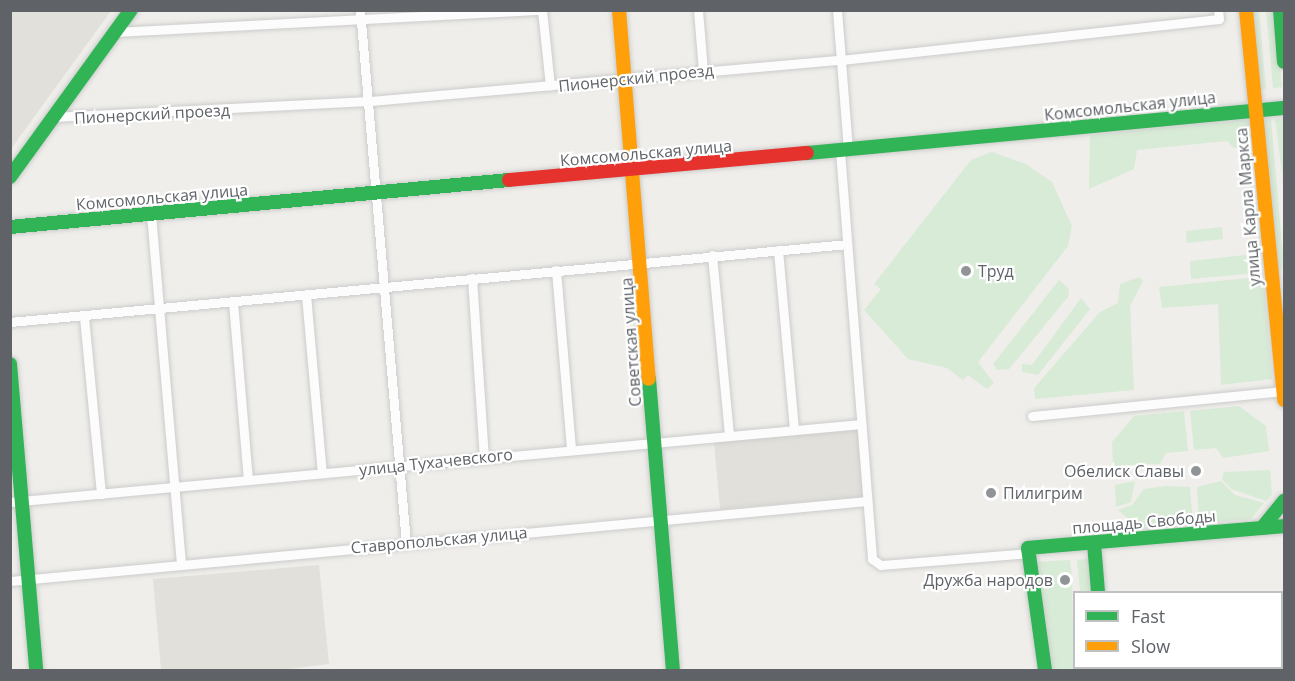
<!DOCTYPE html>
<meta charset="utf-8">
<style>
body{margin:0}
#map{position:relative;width:1295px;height:681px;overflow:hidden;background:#efeeea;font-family:"Open Sans",sans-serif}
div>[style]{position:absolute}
.education>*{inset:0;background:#e2e0da}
.green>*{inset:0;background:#d8ebd6}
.roads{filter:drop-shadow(0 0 2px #cbcccc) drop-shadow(0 0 2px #cbcccc)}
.street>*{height:9px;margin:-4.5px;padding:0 4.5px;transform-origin:4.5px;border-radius:4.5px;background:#fdfcfc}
.fast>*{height:14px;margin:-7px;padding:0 7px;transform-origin:7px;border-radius:7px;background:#30b455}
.slow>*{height:14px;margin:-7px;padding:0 7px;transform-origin:7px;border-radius:7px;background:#ff9f0a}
.jam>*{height:14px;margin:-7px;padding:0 7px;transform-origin:7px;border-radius:7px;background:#e5322d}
.dots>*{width:16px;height:16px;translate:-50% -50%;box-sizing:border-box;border:3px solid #fff;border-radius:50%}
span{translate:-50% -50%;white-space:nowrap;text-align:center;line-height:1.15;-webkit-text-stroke:4.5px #fff;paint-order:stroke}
.street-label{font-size:16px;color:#5f6368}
.poi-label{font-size:16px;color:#5f6368}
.left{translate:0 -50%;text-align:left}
.right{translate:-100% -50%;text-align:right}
.frame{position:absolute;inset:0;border:12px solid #5f6368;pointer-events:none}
.legend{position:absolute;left:1073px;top:591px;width:210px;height:78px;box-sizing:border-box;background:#fff;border:2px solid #bfc1c3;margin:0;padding:8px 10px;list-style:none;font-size:18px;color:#5f6368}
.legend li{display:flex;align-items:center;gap:12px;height:30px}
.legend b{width:30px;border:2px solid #bfc1c3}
</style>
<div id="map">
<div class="education">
<i style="clip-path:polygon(11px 10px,111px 11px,11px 149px,10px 149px)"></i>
<i style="clip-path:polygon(857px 430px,863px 497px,720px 509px,714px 442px)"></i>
<i style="clip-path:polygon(319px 565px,329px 664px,281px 670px,161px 670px,153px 579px)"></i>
</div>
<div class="green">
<i style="clip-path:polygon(1250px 11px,1259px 11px,1266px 89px,1258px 90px)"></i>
<i style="clip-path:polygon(1266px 11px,1275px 11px,1282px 87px,1273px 88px)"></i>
<i style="clip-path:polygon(1283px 118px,1284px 132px,1284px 189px,1275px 119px)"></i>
<i style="clip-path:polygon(1249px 119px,1250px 146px,1234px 148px,1227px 141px,1137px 150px,1134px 169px,1089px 189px,1090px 135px)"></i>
<i style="clip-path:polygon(1271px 119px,1283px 256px,1282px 269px,1276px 269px,1262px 120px)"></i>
<i style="clip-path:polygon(992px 152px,1026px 164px,1052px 182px,1072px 226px,1068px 246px,978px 362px,994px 383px,987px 389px,968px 375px,963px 380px,947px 368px,908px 359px,864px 310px,881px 289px,874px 284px,971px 160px)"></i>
<i style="clip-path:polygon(1222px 227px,1223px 239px,1187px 243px,1186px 231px)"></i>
<i style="clip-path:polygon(1259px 247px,1257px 273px,1191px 279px,1190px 261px,1254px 254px)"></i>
<i style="clip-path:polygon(1139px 277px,1143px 281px,1130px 306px,1134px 390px,1035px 399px,1034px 388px,1100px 312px,1118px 303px,1120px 284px)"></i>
<i style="clip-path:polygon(1258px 277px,1264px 286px,1272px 379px,1221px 385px,1218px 304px,1162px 308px,1159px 287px)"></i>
<i style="clip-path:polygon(1059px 280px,1069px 289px,1068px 297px,1009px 369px,997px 370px,993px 364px)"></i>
<i style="clip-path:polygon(1081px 298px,1090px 309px,1038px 375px,1022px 372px,1022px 364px,1032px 365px)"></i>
<i style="clip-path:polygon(1239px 406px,1266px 426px,1269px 451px,1223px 458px,1216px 448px,1194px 450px,1190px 411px)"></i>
<i style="clip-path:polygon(1184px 411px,1188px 451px,1166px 453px,1160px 464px,1113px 466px,1112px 442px,1134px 416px)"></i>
<i style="clip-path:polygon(1270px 470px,1272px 495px,1266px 501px,1231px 489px,1222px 479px,1224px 472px)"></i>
<i style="clip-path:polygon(1135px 481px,1131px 502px,1116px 507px,1115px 485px)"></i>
<i style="clip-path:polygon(1221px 481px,1235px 495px,1264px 503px,1251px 519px,1199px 523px,1197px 487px)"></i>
<i style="clip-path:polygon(1166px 486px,1190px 487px,1193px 523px,1140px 529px,1118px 510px,1132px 505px,1144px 489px)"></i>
<i style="clip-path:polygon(1091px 558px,1094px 592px,1080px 592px,1077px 560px)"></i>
<i style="clip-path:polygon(1070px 560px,1072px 578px,1061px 575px,1062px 586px,1072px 582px,1074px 668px,1080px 670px,1050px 670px,1033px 562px)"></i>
</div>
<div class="roads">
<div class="street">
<i style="left:360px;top:10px;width:535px;rotate:85.07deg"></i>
<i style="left:542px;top:10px;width:76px;rotate:84deg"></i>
<i style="left:698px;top:10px;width:61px;rotate:85.3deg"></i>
<i style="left:837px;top:10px;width:141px;rotate:85.5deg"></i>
<i style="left:115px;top:32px;width:427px;rotate:-3deg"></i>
<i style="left:52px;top:117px;width:317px;rotate:-2.9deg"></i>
<i style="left:369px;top:101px;width:474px;rotate:-5deg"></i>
<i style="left:841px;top:60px;width:380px;rotate:-6.2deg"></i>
<i style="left:1219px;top:19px;width:9px;rotate:-96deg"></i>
<i style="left:840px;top:151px;width:409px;rotate:85.5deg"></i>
<i style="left:872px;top:559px;width:11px;rotate:34deg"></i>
<i style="left:881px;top:565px;width:148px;rotate:-4.6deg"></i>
<i style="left:151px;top:214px;width:352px;rotate:85.1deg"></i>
<i style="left:778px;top:250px;width:181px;rotate:84.9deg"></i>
<i style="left:712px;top:255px;width:181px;rotate:84.6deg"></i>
<i style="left:556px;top:270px;width:180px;rotate:85.2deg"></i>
<i style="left:472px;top:278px;width:179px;rotate:86.2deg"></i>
<i style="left:306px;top:295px;width:179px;rotate:84.9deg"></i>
<i style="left:233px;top:302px;width:179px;rotate:85.2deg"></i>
<i style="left:84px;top:317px;width:178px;rotate:84.5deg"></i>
<i style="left:10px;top:322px;width:841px;rotate:-5.32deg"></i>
<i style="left:1032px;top:416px;width:253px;rotate:-5.7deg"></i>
<i style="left:10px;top:502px;width:855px;rotate:-5.24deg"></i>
<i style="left:10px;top:581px;width:861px;rotate:-5.33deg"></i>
</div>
<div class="fast">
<i style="left:1280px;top:10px;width:52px;rotate:85.6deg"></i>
<i style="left:807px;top:153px;width:479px;rotate:-5.4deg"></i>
<i style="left:10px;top:177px;width:206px;rotate:-54.1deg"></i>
<i style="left:10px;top:227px;width:501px;rotate:-5.38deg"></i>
<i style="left:10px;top:364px;width:307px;rotate:85.1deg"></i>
<i style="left:649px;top:379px;width:292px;rotate:85.3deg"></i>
<i style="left:1262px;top:528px;width:35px;rotate:-51deg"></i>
<i style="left:1094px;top:543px;width:49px;rotate:85.3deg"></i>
<i style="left:1106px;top:668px;width:2px;rotate:90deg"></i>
<i style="left:1045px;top:670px;width:123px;rotate:-97.9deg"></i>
<i style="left:1028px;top:548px;width:257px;rotate:-4.9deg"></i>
</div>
<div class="slow">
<i style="left:619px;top:10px;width:370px;rotate:85.4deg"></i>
<i style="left:1246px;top:10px;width:392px;rotate:84.4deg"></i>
</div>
<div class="jam">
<i style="left:509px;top:180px;width:299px;rotate:-5.2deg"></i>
</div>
</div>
<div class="dots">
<i style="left:966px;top:271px;background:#919496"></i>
<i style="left:1196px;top:471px;background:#919496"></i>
<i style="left:991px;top:493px;background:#919496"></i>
<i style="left:1065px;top:580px;background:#919496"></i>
</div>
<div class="street-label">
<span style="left:636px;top:78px;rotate:-6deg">Пионерский проезд</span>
<span style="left:1130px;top:106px;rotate:-6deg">Комсомольская улица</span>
<span style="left:152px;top:114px;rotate:-3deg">Пионерский проезд</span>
<span style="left:646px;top:153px;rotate:-5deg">Комсомольская улица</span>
<span style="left:162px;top:197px;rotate:-5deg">Комсомольская улица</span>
<span style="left:1248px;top:207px;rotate:-95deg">улица Карла Маркса</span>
<span style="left:631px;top:342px;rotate:-94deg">Советская улица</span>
<span style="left:436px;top:462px;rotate:-6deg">улица Тухачевского</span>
<span style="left:1144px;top:522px;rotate:-5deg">площадь Свободы</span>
<span style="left:439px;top:540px;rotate:-5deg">Ставропольская улица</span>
</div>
<div class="poi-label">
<span class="left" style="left:978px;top:271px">Труд</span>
<span class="right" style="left:1184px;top:471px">Обелиск Славы</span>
<span class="left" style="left:1003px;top:493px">Пилигрим</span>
<span class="right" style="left:1053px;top:580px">Дружба народов</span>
</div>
<div class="frame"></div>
<ul class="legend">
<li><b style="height:8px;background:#30b455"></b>Fast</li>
<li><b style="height:8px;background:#ff9f0a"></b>Slow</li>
</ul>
</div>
